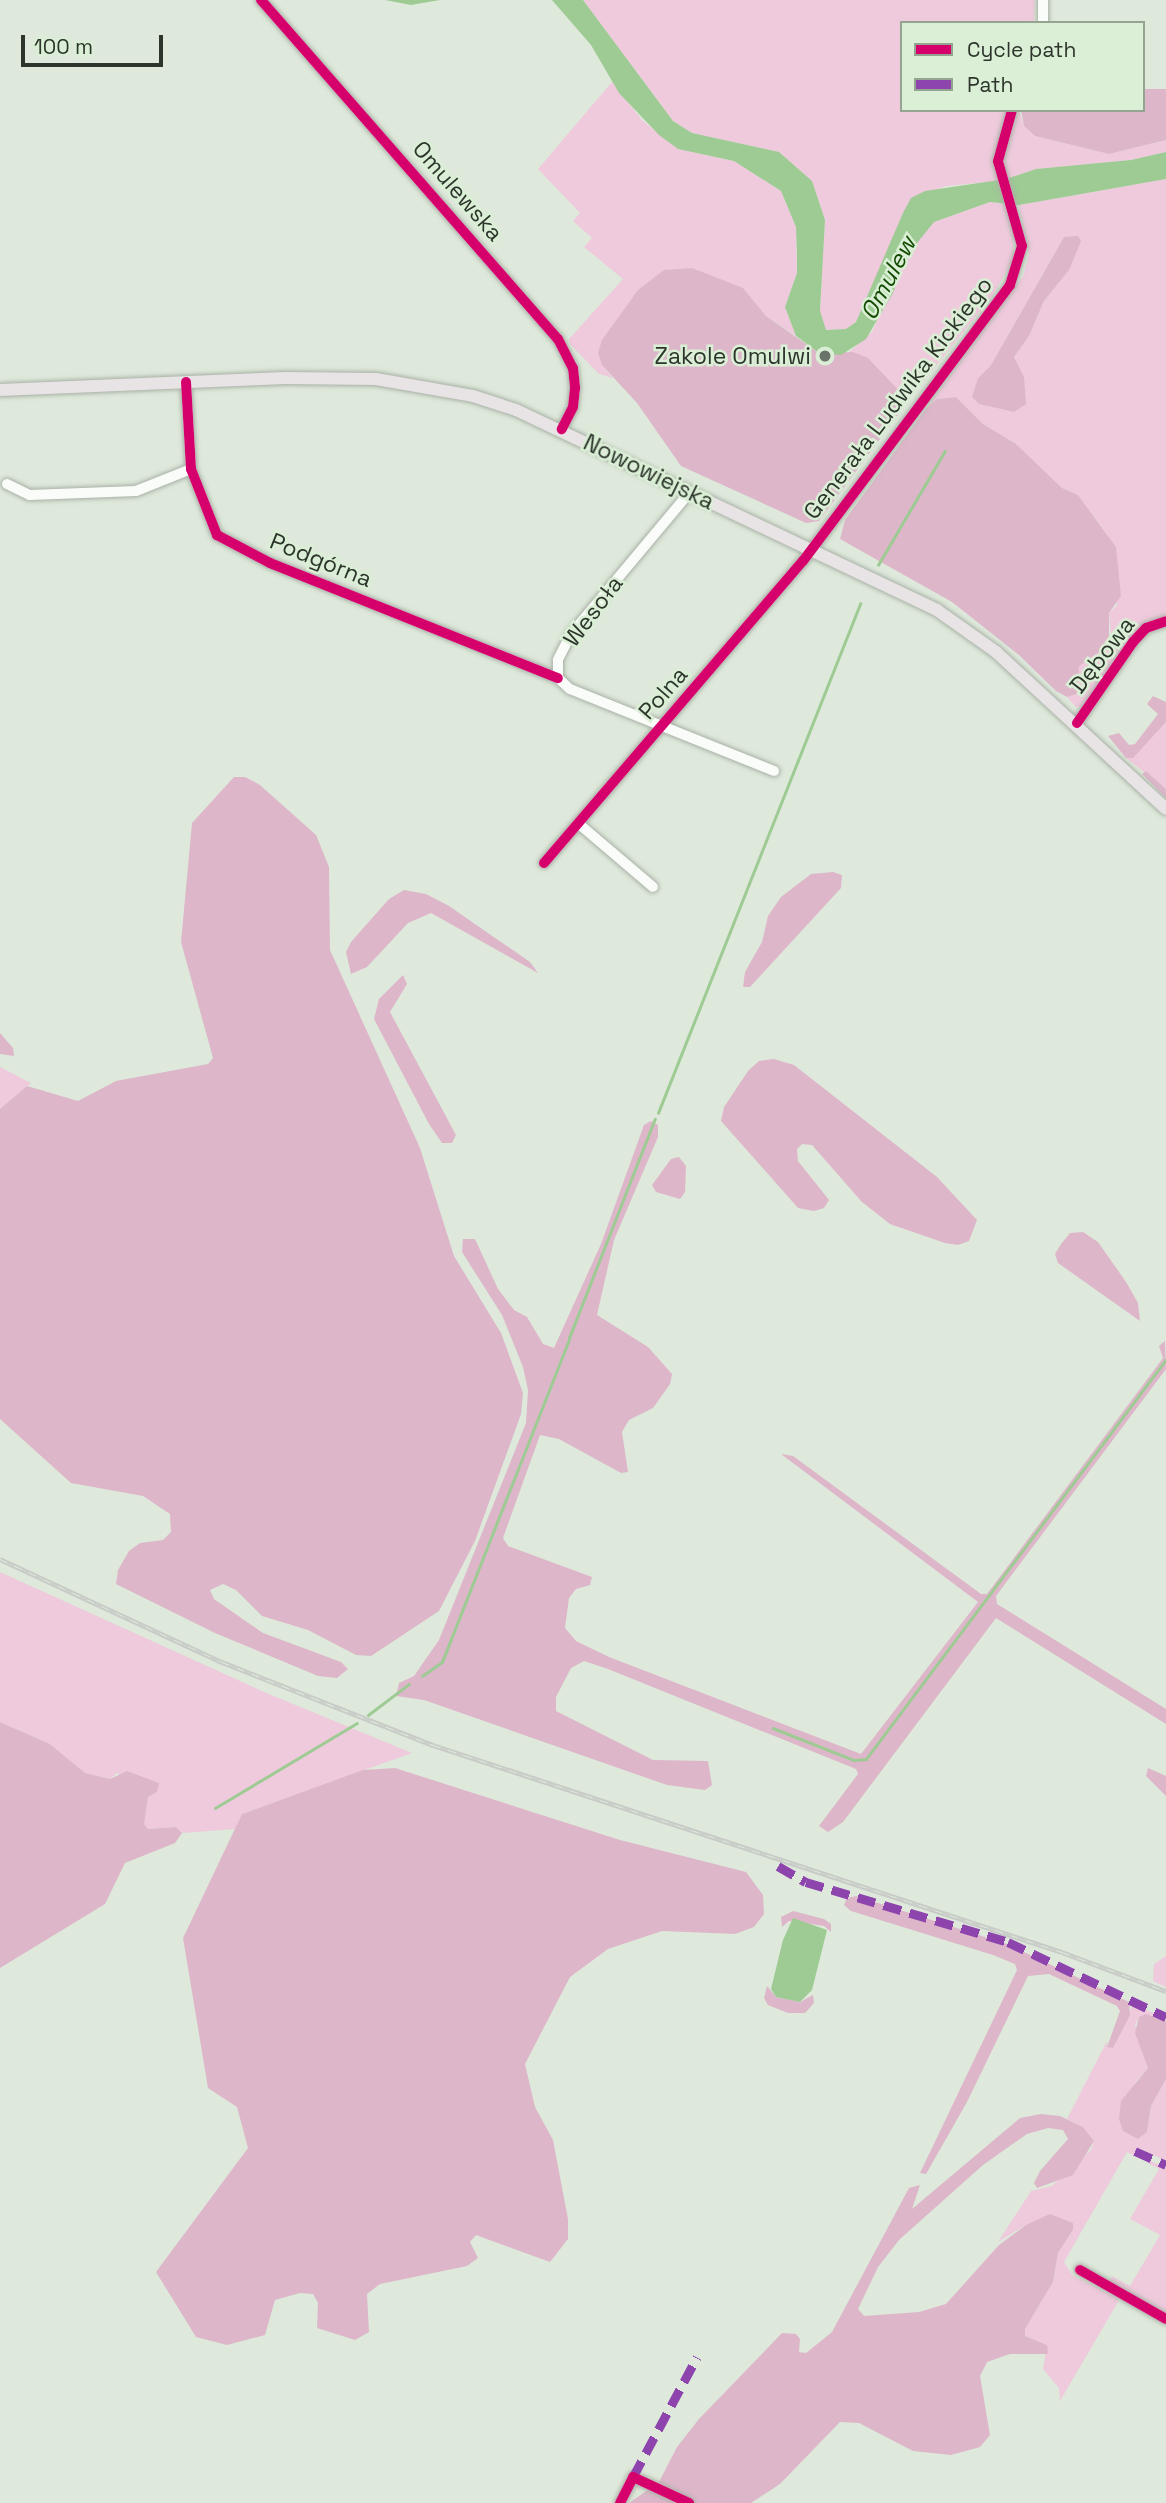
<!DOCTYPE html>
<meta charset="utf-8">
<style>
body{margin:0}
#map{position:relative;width:1166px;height:2503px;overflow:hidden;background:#dee9db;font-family:"Space Grotesk",sans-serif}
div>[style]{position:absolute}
.green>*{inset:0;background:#eecadc}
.forest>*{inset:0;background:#ddb6ca}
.water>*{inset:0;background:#9eca94}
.stream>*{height:2.5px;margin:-1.25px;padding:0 1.25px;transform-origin:1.25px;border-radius:1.25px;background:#9eca94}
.roads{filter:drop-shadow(0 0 2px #a9b1a6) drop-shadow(0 0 2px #a9b1a6)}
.minor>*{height:10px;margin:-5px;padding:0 5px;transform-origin:5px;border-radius:5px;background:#fafcfa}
.major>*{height:12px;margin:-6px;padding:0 6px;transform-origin:6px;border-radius:6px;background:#e8e4e5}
.rail>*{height:5px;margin-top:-2.5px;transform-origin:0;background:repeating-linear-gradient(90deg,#daefd5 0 8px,#c8cbc7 0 16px);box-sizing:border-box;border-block:2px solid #c8cbc7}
.quiet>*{height:9px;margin-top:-4.5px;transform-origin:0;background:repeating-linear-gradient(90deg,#8e44ad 0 18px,transparent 0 27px)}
.cycleway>*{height:10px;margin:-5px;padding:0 5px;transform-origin:5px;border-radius:5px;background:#d6006c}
.dots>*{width:19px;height:19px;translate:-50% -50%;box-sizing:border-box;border:4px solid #daefd5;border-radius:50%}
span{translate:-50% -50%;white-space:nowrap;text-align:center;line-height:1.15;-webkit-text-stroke:5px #daefd5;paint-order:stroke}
.street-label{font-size:23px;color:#2c342b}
.poi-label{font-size:23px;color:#2c342b}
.right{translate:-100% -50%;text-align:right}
.water-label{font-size:24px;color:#134b01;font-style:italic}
.legend{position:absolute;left:900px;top:21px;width:245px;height:91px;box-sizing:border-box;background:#daefd5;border:2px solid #94a491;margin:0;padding:9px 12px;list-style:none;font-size:21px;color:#2c342b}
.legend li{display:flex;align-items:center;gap:14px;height:35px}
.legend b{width:35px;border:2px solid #94a491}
.scale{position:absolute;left:21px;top:35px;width:142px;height:32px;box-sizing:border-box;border:4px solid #2c342b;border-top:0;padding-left:9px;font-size:21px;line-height:24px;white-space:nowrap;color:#2c342b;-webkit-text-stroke:5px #daefd5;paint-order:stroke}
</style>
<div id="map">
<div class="green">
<i style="clip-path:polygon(583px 0,1035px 0,1034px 23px,902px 23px,902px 110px,1007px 110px,995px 157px,998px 181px,947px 186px,911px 198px,856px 322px,846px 329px,825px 330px,820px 311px,825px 220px,812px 181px,779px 152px,692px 133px,673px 121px)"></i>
<i style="clip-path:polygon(612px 82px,642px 120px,678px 149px,734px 161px,781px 191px,796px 227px,797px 273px,785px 307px,796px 336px,766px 316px,743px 288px,602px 365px,613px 378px,599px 374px,570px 344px,569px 339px,623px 279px,584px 247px,592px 238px,573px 221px,580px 213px,538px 169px)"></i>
<i style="clip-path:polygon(1019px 110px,1024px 126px,1035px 136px,1109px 154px,1166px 140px,1166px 152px,1131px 160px,1036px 169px,1006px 179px,1004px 156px)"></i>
<i style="clip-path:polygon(evenodd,1166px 179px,1166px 616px,1142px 626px,1081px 707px,1076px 707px,1067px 697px,1076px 694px,1079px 665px,1111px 636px,1109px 613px,1117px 605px,1109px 537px,1078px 495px,1062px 488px,1016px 444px,983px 424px,956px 397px,937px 399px,926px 409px,1023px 276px,1029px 254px,1019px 205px,1166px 179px,1064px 237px,1069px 270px,1044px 301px,1029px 336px,1014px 357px,1024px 378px,1014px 412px,988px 406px,978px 378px,991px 365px,1064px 237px)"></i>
<i style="clip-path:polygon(990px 202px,1004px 204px,1014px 228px,1013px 260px,993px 295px,907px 402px,849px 352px,872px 332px,905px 258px,934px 222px)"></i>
<i style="clip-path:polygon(1166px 722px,1166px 789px,1126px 758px)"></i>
<i style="clip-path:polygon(0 1067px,31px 1083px,0 1109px)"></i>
<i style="clip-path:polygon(0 1572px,264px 1692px,412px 1753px,242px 1814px,235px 1829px,183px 1833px,175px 1827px,148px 1829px,143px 1824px,148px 1797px,157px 1792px,117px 1773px,110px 1779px,85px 1773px,50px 1744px,0 1722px)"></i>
<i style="clip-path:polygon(1166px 1956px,1166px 1987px,1153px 1981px,1154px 1964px)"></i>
<i style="clip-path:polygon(1130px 2002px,1157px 2015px,1139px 2017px,1135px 2025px,1148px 2068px,1135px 2083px,1138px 2139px,1147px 2132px,1151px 2106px,1166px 2079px,1166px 2161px,1139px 2148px,1133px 2155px,1127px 2152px,1064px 2262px,1072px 2275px,1117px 2298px,1118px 2302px,1060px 2401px,1059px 2388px,1043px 2369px,1047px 2345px,1025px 2336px,1025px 2329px,1053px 2282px,1058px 2253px,1073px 2230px,1026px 2225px,998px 2242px,1031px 2191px,1052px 2186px,1091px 2150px,1094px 2141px,1083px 2127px,1067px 2119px,1107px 2041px,1107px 2047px,1132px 2007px)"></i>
<i style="clip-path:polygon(1151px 2161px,1166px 2168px,1166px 2314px,1110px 2281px,1112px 2276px,1130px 2286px,1160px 2235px,1130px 2219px,1159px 2169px,1146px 2162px)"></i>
</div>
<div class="forest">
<i style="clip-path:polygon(1143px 89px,1166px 89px,1166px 140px,1109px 154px,1035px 136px,1024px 126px,1021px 110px,1143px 110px)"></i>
<i style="clip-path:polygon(1078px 236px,1081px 241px,1069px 270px,1044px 301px,1029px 336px,1014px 357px,1024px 377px,1026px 404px,1014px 412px,979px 404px,972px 397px,978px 378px,991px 365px,1064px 237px)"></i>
<i style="clip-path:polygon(692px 268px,743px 288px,766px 316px,819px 353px,853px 352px,868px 358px,903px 395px,903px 408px,819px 521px,806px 523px,681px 466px,637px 403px,602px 365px,598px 353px,602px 340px,638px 290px,664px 270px)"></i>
<i style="clip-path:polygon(956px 397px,983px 424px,1016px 444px,1062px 488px,1078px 495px,1116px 547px,1121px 596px,1109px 613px,1109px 645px,1079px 666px,1077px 694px,1067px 697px,1056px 691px,1019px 655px,952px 602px,840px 539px,845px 520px,926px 409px,937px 399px)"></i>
<i style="clip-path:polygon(1153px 696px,1166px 702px,1166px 722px,1133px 758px,1126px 758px,1108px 736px,1119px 733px,1129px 745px,1135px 744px,1158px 714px,1147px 704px)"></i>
<i style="clip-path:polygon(1146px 771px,1166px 789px,1166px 798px,1142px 774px)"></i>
<i style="clip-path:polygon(234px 777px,245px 777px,260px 785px,316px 835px,329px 867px,330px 950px,420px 1148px,454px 1256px,501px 1333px,523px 1393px,521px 1414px,475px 1541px,439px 1611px,371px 1656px,356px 1655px,308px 1630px,262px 1616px,236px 1590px,223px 1584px,210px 1590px,214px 1599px,263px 1633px,341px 1662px,348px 1669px,337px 1678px,318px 1676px,215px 1633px,116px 1584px,118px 1570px,129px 1551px,140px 1543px,163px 1540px,171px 1532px,170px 1514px,143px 1496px,71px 1483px,0 1419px,0 1109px,27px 1086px,78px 1101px,116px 1081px,208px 1064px,213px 1058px,181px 942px,192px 823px)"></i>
<i style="clip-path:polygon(833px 872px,842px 875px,841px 888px,750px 987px,743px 987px,745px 972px,762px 942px,768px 916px,781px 897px,811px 874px)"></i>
<i style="clip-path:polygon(404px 890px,426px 894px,449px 906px,530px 962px,538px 973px,431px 913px,408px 923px,367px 967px,351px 974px,346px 952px,351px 942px,389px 899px)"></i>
<i style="clip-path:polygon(403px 975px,407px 984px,390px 1012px,456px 1135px,452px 1143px,442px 1143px,429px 1124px,374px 1019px,379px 999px)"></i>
<i style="clip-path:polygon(0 1033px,13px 1048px,14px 1056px,0 1054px)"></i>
<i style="clip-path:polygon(774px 1059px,794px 1065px,937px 1177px,977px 1220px,969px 1241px,958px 1245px,945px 1243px,890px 1224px,862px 1202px,812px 1145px,802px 1144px,797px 1149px,798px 1161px,829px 1200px,824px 1208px,814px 1211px,798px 1208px,721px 1121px,724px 1107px,748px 1071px,759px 1061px)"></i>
<i style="clip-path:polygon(651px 1121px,658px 1125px,658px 1137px,614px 1240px,597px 1315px,648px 1347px,672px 1374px,670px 1384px,653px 1408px,629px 1420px,622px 1432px,628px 1472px,621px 1473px,559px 1439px,540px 1435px,503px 1538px,508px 1546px,592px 1577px,590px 1585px,576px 1589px,569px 1598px,565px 1628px,576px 1641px,609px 1657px,861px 1754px,978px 1602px,781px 1454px,793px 1456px,981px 1594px,987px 1594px,1163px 1358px,1159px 1346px,1165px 1341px,1166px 1369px,996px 1596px,997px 1604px,1166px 1709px,1166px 1724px,996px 1618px,843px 1822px,828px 1832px,819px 1826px,858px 1774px,856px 1769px,608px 1669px,584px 1661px,571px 1668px,556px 1697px,556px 1711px,653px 1760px,708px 1761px,712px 1785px,705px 1790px,667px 1785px,424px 1700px,396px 1696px,399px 1683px,414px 1676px,439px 1640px,526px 1423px,528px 1390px,523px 1367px,502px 1315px,462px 1252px,463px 1239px,475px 1239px,498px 1289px,514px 1310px,527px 1317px,543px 1344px,554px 1348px,601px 1244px,644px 1125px)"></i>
<i style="clip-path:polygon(679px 1157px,686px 1166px,685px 1192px,680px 1199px,656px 1192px,652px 1185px,671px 1159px)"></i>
<i style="clip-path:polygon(1083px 1232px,1098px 1242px,1126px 1282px,1138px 1303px,1140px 1321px,1058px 1263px,1055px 1254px,1061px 1244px,1070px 1233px)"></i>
<i style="clip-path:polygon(0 1722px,50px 1744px,85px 1773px,110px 1779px,127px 1771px,159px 1783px,157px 1792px,148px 1797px,144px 1824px,148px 1829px,176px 1827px,182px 1833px,175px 1843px,125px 1863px,105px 1904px,0 1968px)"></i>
<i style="clip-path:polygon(395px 1768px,620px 1840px,746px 1872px,763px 1895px,764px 1914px,754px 1927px,735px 1934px,662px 1931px,608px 1949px,570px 1977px,525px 2064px,535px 2107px,553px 2140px,568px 2219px,568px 2239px,550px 2262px,476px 2235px,470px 2242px,478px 2258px,467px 2266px,380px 2284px,367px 2294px,369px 2332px,355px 2340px,317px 2328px,318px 2303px,313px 2294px,300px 2293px,275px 2300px,265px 2335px,227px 2345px,196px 2337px,156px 2272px,248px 2148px,237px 2107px,208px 2088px,183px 1938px,242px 1814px,363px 1770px)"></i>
<i style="clip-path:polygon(1148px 1768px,1166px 1776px,1166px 1796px,1146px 1776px)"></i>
<i style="clip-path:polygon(856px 1896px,1007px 1944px,1129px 2002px,1130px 2015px,1113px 2048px,1107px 2047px,1120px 2011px,1117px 2006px,1049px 1974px,1028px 1976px,967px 2102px,926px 2174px,920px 2173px,1017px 1970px,1015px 1964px,993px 1955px,851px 1911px,844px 1905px,847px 1898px)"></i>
<i style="clip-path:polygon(793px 1911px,824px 1919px,831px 1924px,831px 1932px,824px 1926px,789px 1921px,782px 1927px,781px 1917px)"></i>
<i style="clip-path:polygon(767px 1986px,776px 1997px,800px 2002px,813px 1995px,814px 2003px,805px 2013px,788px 2013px,768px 2005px,764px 1998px)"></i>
<i style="clip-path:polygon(1146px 2014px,1166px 2021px,1166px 2079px,1151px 2106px,1147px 2132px,1138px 2139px,1123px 2131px,1119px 2119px,1121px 2101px,1148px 2068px,1135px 2033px,1139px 2017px)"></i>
<i style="clip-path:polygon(1041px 2114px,1060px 2116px,1083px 2127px,1094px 2141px,1073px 2175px,1037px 2188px,1034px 2183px,1040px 2171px,1068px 2139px,1063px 2130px,1048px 2128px,1027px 2134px,983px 2165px,899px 2240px,878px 2267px,858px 2309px,864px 2316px,919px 2312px,946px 2304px,999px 2245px,1026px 2225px,1050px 2214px,1073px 2223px,1073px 2230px,1058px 2253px,1053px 2282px,1025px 2329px,1025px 2336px,1047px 2345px,1048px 2354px,1010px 2354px,987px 2362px,980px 2376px,990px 2435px,980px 2447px,951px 2455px,913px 2451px,859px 2423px,840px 2422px,780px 2484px,751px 2503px,629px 2503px,659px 2482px,677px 2447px,699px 2419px,782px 2333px,796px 2334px,800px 2339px,799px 2352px,806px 2353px,832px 2332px,909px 2188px,920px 2185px,912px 2209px,1020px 2118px)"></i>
</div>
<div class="water">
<i style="clip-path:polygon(385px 0,440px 0,411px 5px)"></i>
<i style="clip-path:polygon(552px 0,583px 0,673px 121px,692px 133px,779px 152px,812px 181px,825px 220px,820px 311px,826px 330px,846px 329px,856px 322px,903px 213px,911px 198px,925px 191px,1006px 179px,1036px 169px,1131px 160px,1166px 152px,1166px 179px,1019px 205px,990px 202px,934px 222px,905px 258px,893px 293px,866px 339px,841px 355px,819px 353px,796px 336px,785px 307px,797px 273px,797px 255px,796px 227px,781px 191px,734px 161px,678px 149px,659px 135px,619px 93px,591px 45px)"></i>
<i style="clip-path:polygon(793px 1918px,827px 1930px,812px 1990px,800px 2002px,776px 1997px,771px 1989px,783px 1940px)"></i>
</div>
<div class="stream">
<i style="left:878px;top:565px;width:132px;rotate:-59.6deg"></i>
<i style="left:658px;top:1113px;width:548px;rotate:-68.35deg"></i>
<i style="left:569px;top:1338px;width:235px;rotate:-68.6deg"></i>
<i style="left:422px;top:1676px;width:24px;rotate:-35deg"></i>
<i style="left:442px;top:1662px;width:346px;rotate:-68.5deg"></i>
<i style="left:368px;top:1715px;width:51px;rotate:-37.1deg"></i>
<i style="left:773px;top:1728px;width:87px;rotate:21.6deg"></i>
<i style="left:854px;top:1760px;width:12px;rotate:-5deg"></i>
<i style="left:866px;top:1759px;width:499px;rotate:-53.1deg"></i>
<i style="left:215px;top:1808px;width:165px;rotate:-30.9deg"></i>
</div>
<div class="roads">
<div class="minor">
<i style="left:261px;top:0;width:451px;rotate:48.8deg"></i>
<i style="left:558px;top:339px;width:33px;rotate:63deg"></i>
<i style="left:573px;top:368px;width:20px;rotate:84deg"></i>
<i style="left:575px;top:388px;width:19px;rotate:96deg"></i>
<i style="left:573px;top:407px;width:25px;rotate:117deg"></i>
<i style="left:1043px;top:0;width:23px;rotate:90deg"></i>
<i style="left:186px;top:382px;width:87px;rotate:86.7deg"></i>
<i style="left:191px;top:469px;width:71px;rotate:68.5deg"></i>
<i style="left:217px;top:535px;width:60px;rotate:27.8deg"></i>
<i style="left:270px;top:563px;width:310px;rotate:21.8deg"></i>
<i style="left:7px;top:484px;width:25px;rotate:26deg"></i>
<i style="left:30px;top:495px;width:106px;rotate:-2.2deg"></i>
<i style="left:136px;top:491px;width:59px;rotate:-21.8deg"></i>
<i style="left:689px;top:493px;width:184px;rotate:129.9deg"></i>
<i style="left:571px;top:634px;width:29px;rotate:117deg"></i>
<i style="left:558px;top:660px;width:18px;rotate:90deg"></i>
<i style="left:558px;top:678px;width:16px;rotate:43deg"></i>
<i style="left:570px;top:689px;width:220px;rotate:21.9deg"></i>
<i style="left:1077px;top:723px;width:98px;rotate:-55.3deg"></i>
<i style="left:1133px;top:642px;width:19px;rotate:-47deg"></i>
<i style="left:1146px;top:628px;width:21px;rotate:-19deg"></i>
<i style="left:579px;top:824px;width:97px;rotate:40.4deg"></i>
<i style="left:544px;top:863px;width:398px;rotate:-49.4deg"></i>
<i style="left:803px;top:561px;width:345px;rotate:-53.1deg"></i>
<i style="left:1010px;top:285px;width:41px;rotate:-72.9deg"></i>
<i style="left:1022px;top:246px;width:88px;rotate:-105.8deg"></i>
<i style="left:998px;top:161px;width:53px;rotate:-74.6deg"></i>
<i style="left:1080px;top:2270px;width:99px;rotate:29.7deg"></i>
<i style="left:620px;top:2503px;width:29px;rotate:-63deg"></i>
<i style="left:633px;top:2477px;width:62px;rotate:24.9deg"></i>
</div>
<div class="major">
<i style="left:0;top:390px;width:285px;rotate:-2.4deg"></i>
<i style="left:285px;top:378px;width:91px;rotate:0.6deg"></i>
<i style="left:376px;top:379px;width:98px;rotate:9.9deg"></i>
<i style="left:473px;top:396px;width:45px;rotate:18deg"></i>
<i style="left:516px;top:410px;width:466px;rotate:25.4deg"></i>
<i style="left:937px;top:610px;width:72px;rotate:35.4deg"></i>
<i style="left:996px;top:652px;width:231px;rotate:42.7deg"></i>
</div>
</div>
<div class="rail">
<i style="left:0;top:1559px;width:245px;rotate:24.9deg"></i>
<i style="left:222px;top:1662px;width:227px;rotate:21.5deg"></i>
<i style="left:433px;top:1745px;width:662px;rotate:18.22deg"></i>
<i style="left:1062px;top:1952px;width:111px;rotate:20.6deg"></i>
</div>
<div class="quiet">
<i style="left:778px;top:1866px;width:32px;rotate:30deg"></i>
<i style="left:806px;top:1882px;width:211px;rotate:16.5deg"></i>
<i style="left:1008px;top:1942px;width:175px;rotate:25.4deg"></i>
<i style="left:1135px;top:2151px;width:34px;rotate:24deg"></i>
<i style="left:633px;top:2477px;width:136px;rotate:-61.9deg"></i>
</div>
<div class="cycleway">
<i style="left:261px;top:0;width:451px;rotate:48.8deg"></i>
<i style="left:558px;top:339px;width:33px;rotate:63deg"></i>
<i style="left:573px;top:368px;width:20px;rotate:84deg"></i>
<i style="left:575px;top:388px;width:19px;rotate:96deg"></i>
<i style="left:573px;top:407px;width:25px;rotate:117deg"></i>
<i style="left:186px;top:382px;width:87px;rotate:86.7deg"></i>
<i style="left:191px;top:469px;width:71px;rotate:68.5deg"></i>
<i style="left:217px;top:535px;width:60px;rotate:27.8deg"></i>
<i style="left:270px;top:563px;width:310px;rotate:21.8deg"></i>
<i style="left:1077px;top:723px;width:98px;rotate:-55.3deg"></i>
<i style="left:1133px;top:642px;width:19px;rotate:-47deg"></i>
<i style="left:1146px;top:628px;width:21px;rotate:-19deg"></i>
<i style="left:544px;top:863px;width:398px;rotate:-49.4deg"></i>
<i style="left:803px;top:561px;width:345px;rotate:-53.1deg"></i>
<i style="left:1010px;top:285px;width:41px;rotate:-72.9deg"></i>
<i style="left:1022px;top:246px;width:88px;rotate:-105.8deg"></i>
<i style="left:998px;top:161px;width:53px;rotate:-74.6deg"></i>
<i style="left:1080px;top:2270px;width:99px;rotate:29.7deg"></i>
<i style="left:620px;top:2503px;width:29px;rotate:-63deg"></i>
<i style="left:633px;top:2477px;width:62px;rotate:24.9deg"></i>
</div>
<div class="dots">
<i style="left:825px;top:356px;background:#6a7369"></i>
</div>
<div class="street-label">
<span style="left:458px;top:191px;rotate:49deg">Omulewska</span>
<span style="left:898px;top:398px;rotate:-53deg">Generała Ludwika Kickiego</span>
<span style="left:649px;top:472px;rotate:26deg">Nowowiejska</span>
<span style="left:321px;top:560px;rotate:22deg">Podgórna</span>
<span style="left:593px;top:611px;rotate:-53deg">Wesoła</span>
<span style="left:1102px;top:655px;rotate:-52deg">Dębowa</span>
<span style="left:663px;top:693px;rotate:-49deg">Polna</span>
</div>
<div class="poi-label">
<span class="right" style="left:811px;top:356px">Zakole Omulwi</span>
</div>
<div class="water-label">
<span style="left:888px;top:278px;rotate:-62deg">Omulew</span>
</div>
<ul class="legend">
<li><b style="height:9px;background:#d6006c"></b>Cycle path</li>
<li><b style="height:9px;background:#8e44ad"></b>Path</li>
</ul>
<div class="scale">100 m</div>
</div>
